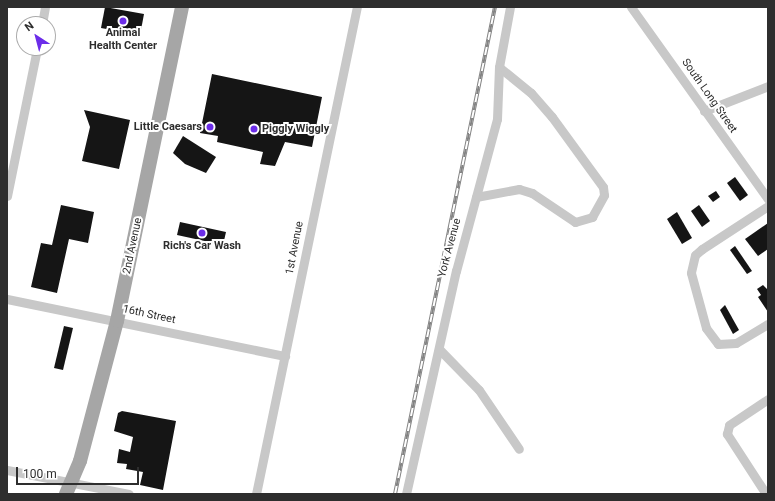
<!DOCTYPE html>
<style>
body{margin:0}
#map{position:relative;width:775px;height:501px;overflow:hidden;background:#fff;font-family:Roboto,sans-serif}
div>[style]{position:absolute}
.building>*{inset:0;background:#151515}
.street>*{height:9px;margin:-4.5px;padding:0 4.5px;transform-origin:4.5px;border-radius:4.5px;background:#c8c8c8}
.primary>*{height:14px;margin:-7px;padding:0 7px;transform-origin:7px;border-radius:7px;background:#a6a6a6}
.rail>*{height:4px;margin-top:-2px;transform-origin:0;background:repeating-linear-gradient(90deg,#fff 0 8px,#838383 0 16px);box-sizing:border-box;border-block:1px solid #838383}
.dots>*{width:11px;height:11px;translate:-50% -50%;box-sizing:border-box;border:2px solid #fff;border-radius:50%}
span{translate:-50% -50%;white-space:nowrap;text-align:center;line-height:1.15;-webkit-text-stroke:4px #fff;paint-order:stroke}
.poi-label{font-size:11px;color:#2e2e2e;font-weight:700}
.right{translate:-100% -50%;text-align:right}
.left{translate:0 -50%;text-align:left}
.street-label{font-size:11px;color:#2e2e2e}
.frame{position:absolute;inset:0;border:8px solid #2e2e2e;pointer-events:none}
.north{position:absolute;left:16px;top:16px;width:40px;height:40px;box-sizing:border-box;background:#fff;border:1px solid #ababab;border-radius:50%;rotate:324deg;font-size:11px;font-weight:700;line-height:16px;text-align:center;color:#2e2e2e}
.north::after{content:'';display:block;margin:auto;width:14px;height:18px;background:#6c2de9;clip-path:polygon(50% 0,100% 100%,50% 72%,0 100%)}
.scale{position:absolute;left:16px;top:467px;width:123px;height:18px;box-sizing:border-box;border:2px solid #2e2e2e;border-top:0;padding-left:5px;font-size:12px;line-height:14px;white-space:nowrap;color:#2e2e2e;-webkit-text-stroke:3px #fff;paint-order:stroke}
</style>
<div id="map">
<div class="building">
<i style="clip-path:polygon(105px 7px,144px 14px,140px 35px,101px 28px)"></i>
<i style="clip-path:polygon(212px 74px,322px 97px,312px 147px,285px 142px,275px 166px,260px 164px,263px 152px,217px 142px,218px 136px,200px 133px)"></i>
<i style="clip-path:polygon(84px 110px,130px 120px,119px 169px,82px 161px,90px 127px)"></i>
<i style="clip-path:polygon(183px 136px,216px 157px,206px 173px,185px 164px,173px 153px)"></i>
<i style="clip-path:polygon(735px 177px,748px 195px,740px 201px,727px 183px)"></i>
<i style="clip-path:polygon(716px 191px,720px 197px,713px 202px,708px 196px)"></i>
<i style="clip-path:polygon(61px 205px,94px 212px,88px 243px,69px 239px,57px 293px,31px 287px,41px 243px,52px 245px)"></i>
<i style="clip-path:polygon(699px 205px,710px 221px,702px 227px,691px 211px)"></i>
<i style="clip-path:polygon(677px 212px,692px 238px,682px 244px,667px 219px)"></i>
<i style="clip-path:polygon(180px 222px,226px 232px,223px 245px,177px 235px)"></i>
<i style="clip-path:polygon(768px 223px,768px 249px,758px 256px,745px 239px)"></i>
<i style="clip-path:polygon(735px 246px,752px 271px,747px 274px,730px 250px)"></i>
<i style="clip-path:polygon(763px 285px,768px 290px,768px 312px,758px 297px,761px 295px,757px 289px)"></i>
<i style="clip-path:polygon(725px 305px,739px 330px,733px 334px,720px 310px)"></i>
<i style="clip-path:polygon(64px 326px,73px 328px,63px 370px,54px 368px)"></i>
<i style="clip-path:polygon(122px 411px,176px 421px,163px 490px,140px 485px,143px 472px,126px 469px,127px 464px,117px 463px,119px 449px,130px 452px,133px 437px,114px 431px,118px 413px)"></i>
</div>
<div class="street">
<i style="left:631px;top:7px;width:236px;rotate:54.5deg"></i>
<i style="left:42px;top:24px;width:17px;rotate:-80deg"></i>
<i style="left:704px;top:111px;width:69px;rotate:-21.3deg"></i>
<i style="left:7px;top:196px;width:151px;rotate:-78.5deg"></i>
<i style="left:476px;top:197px;width:44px;rotate:-10.5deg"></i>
<i style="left:519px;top:189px;width:14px;rotate:17deg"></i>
<i style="left:532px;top:193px;width:52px;rotate:34deg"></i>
<i style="left:575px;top:222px;width:18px;rotate:-16deg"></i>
<i style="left:592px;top:217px;width:25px;rotate:-61deg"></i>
<i style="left:604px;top:195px;width:8px;rotate:-97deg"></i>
<i style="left:603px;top:187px;width:87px;rotate:-126.1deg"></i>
<i style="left:552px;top:117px;width:32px;rotate:-131deg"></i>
<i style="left:531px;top:93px;width:41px;rotate:-140.9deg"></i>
<i style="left:768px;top:206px;width:79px;rotate:146.9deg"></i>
<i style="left:702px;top:249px;width:9px;rotate:139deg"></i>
<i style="left:695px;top:255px;width:18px;rotate:103deg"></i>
<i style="left:691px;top:273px;width:57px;rotate:74.7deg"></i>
<i style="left:706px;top:328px;width:20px;rotate:53deg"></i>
<i style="left:718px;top:344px;width:18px;rotate:-3deg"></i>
<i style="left:736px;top:343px;width:37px;rotate:-31deg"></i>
<i style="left:7px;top:299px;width:284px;rotate:11.6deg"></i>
<i style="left:439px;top:349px;width:57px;rotate:45.7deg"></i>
<i style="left:479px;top:390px;width:71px;rotate:55.9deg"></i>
<i style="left:7px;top:470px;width:124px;rotate:11.1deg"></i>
<i style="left:256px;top:494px;width:497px;rotate:-78.3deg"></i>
<i style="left:406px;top:494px;width:229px;rotate:-77.4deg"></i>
<i style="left:456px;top:271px;width:157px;rotate:-74.9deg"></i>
<i style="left:497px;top:119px;width:52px;rotate:-87.8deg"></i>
<i style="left:499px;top:67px;width:61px;rotate:-79.6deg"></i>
<i style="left:766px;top:494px;width:72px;rotate:-123deg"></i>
<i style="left:727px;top:434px;width:9px;rotate:-77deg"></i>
<i style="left:729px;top:425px;width:47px;rotate:-33.7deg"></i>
</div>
<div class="primary">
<i style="left:66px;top:494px;width:36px;rotate:-67deg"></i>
<i style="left:80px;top:461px;width:145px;rotate:-75.2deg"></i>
<i style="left:117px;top:321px;width:321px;rotate:-78.3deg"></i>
</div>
<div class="rail">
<i style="left:395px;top:494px;width:497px;rotate:-78.4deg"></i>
</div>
<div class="dots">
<i style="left:123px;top:21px;background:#6c2de9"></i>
<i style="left:210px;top:127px;background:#6c2de9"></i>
<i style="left:254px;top:129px;background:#6c2de9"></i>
<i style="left:202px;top:233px;background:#6c2de9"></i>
</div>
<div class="poi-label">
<span style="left:123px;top:40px">Animal<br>Health Center</span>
<span class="right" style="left:202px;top:127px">Little Caesars</span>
<span class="left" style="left:262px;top:129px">Piggly Wiggly</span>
<span style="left:202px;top:246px">Rich's Car Wash</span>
</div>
<div class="street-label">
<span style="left:709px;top:96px;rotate:55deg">South Long Street</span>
<span style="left:133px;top:246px;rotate:-78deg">2nd Avenue</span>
<span style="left:295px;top:248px;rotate:-79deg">1st Avenue</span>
<span style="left:450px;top:248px;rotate:-75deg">York Avenue</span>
<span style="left:149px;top:315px;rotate:12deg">16th Street</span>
</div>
<div class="frame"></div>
<div class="north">N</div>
<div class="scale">100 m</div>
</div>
